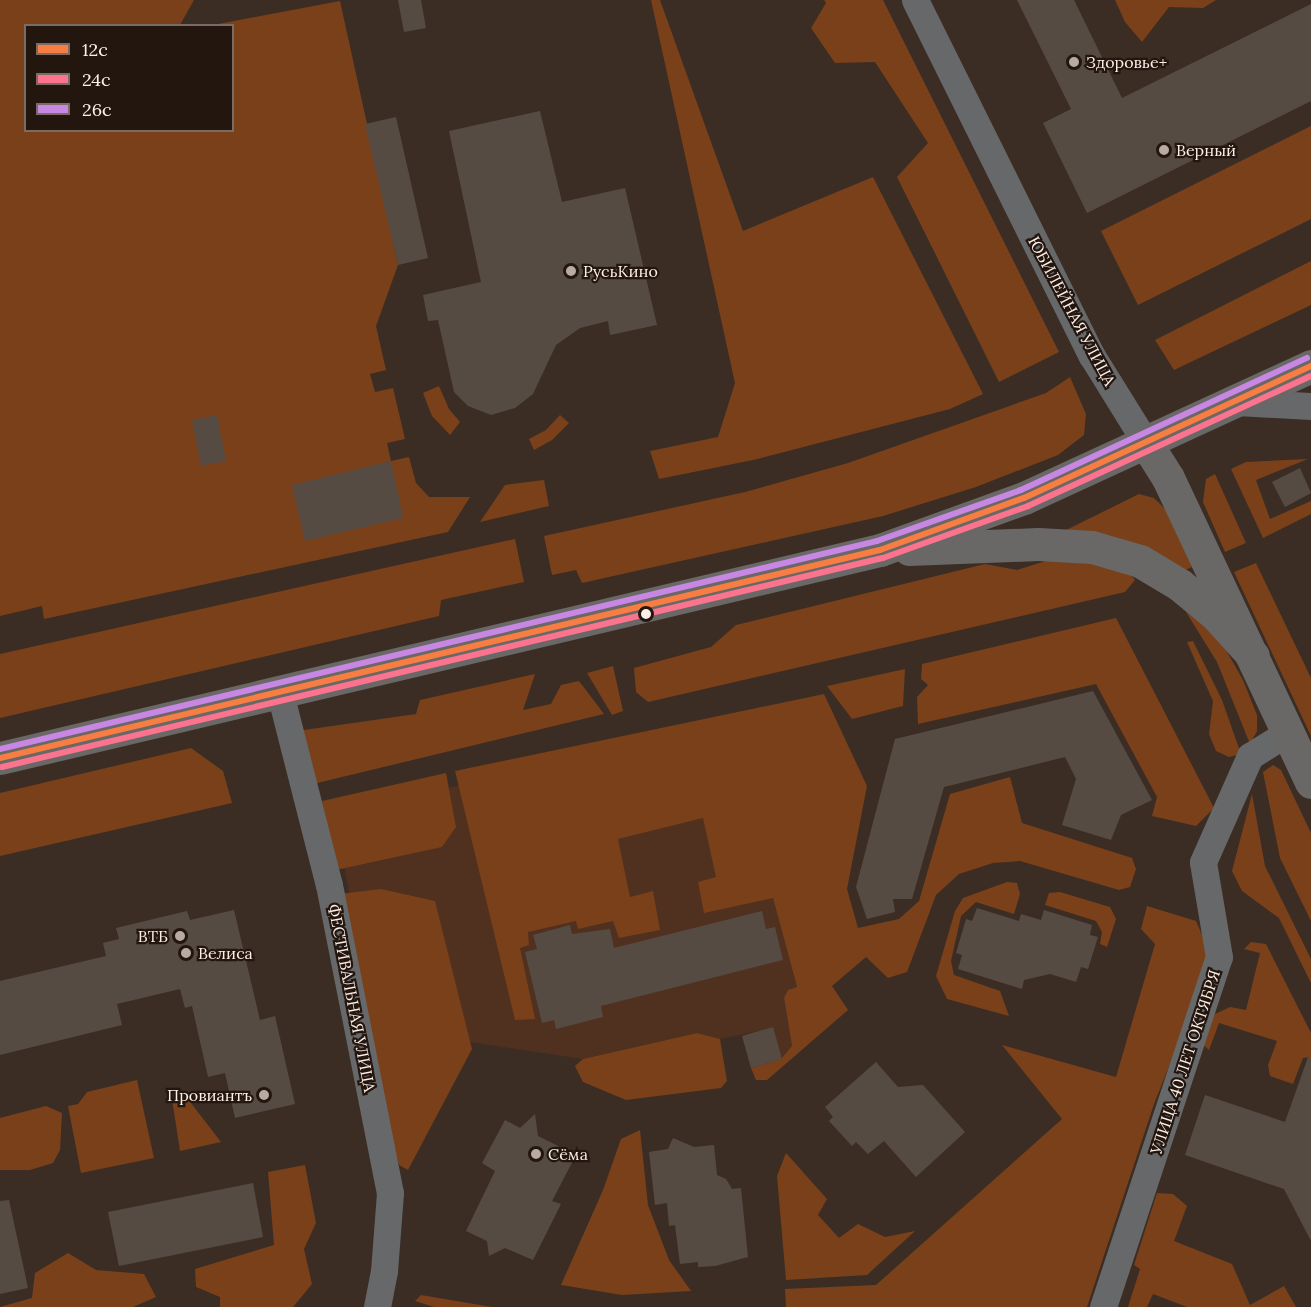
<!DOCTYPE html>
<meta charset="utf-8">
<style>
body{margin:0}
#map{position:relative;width:1311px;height:1307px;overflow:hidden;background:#3b2d24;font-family:Lora,serif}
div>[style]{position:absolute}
.built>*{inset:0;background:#50301f}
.green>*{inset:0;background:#79401a}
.building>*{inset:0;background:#564b43}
.minor>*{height:27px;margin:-13.5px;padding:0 13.5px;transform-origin:13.5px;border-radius:13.5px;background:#66686a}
.major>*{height:33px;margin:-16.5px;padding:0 16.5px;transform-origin:16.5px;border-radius:16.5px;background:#696867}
.bus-1>*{height:6px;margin:-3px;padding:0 3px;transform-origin:3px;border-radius:3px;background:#f77d43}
.bus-2>*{height:6px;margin:-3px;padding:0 3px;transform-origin:3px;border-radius:3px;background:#fc738d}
.bus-3>*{height:6px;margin:-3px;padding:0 3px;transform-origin:3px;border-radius:3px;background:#c787e3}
.dots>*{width:16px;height:16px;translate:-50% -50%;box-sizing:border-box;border:3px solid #22160f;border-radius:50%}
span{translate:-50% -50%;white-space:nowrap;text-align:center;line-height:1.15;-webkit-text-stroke:4.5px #22160f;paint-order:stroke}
.poi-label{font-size:16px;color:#fdeee7}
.left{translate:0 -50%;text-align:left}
.right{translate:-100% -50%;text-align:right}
.street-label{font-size:16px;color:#fdeee7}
.legend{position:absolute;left:24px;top:24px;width:210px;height:108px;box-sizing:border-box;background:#22160f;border:2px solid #7a6c65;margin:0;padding:8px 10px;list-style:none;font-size:18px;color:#fdeee7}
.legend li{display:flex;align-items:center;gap:12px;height:30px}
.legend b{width:30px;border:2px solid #7a6c65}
</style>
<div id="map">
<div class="built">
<i style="clip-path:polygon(642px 747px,773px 898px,797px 988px,784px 998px,792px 1046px,782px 1059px,772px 1028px,720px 1039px,697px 1033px,583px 1059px,457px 1040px,398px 1132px,333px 812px)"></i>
</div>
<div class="green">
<i style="clip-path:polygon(0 0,194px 0,180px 25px,26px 26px,26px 130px,232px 130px,232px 26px,213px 25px,340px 1px,398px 265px,376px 326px,386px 370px,370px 374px,375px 392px,393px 388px,405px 439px,387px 443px,391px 461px,409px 457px,416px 483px,429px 497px,470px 497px,448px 532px,44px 619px,42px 606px,0 616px)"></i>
<i style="clip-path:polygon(651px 0,660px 0,743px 231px,873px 177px,983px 394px,950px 409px,753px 460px,659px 479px,650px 451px,718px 437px,735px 383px)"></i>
<i style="clip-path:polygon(824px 0,883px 0,1059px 352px,999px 382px,897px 177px,928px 143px,875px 62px,835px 63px,811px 28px,826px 3px)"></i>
<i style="clip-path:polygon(1115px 0,1216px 0,1203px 8px,1169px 7px,1142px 42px,1125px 22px)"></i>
<i style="clip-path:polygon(1311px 126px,1311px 219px,1138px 305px,1101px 231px)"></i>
<i style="clip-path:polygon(1311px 261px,1311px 305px,1174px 370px,1155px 340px)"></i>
<i style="clip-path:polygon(1070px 377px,1086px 414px,1084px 435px,1058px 455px,976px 487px,883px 516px,582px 583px,576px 570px,552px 575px,544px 536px,745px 492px,848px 463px,1046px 393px)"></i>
<i style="clip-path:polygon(439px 386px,449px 409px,460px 422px,450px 435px,432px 416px,423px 393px)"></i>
<i style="clip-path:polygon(560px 415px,569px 423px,552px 440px,534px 450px,529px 439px,546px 430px)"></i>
<i style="clip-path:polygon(1308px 459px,1256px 480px,1270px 519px,1311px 501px,1311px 514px,1263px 538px,1231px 469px,1246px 462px)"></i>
<i style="clip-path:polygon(1215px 474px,1246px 543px,1225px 552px,1203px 502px,1206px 479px)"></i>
<i style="clip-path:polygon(544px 480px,549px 506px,480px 522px,505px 485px)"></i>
<i style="clip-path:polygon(1139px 494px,1154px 498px,1168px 512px,1192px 567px,1177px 574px,1054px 536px)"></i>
<i style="clip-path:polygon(515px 539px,524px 582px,441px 600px,439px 616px,0 718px,0 654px)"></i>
<i style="clip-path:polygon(1065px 555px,1123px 564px,1135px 580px,1125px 592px,648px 702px,636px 692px,634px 668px,711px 647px,736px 625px,985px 564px,1017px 570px)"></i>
<i style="clip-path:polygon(1256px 563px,1311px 678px,1311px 736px,1234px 572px)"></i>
<i style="clip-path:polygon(1186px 612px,1217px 634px,1243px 680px,1257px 715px,1257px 731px,1250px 744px,1217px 662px)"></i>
<i style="clip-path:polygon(1116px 618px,1214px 808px,1196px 826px,1152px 816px,1157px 797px,1096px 684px,918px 724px,917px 697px,928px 685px,921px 679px,922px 664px)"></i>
<i style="clip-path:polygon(1193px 641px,1222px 700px,1241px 754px,1229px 757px,1216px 751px,1209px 734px,1213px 701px,1187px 642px)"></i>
<i style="clip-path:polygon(613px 666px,623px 711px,612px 715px,587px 673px)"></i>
<i style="clip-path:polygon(905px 669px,903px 706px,852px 719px,827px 686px)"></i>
<i style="clip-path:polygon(535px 674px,523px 710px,551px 704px,561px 685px,579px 681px,604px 714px,313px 784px,297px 731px,416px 714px,420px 700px)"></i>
<i style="clip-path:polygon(824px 694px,867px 786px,847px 889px,858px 928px,899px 919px,919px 901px,950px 794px,1010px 777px,1022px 823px,1132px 858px,1136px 869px,1130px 887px,1119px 890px,1020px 861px,993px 863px,959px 874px,936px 895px,907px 972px,888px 978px,866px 957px,832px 986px,848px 1010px,767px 1080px,756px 1080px,751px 1068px,781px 1059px,792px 1046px,784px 998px,788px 990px,797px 987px,773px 898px,704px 913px,698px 882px,716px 877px,703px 818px,618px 839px,630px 897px,653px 891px,660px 930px,619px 938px,613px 921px,578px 929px,576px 921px,528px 932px,529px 945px,520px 948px,535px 1019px,515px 1020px,455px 771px)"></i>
<i style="clip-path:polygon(191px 748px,223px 771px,232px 803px,0 856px,0 793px)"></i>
<i style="clip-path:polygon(1273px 765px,1281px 770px,1311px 833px,1311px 921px,1280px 858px,1263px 772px)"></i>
<i style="clip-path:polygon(446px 773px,456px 827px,442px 847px,336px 870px,322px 801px)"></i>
<i style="clip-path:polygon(1252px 794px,1265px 866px,1311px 959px,1311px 983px,1279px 918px,1242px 891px,1232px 871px)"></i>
<i style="clip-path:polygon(1007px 882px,1017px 883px,1020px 894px,1014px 914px,976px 902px,961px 916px,951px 961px,954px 975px,1000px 991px,1009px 1016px,947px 999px,936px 976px,955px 911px,963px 898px)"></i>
<i style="clip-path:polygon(381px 889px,435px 901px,472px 1049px,408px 1170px,399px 1165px,388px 1131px,339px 894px)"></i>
<i style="clip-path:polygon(1060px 892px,1110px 907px,1116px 919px,1107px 947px,1100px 944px,1102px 932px,1096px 921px,1045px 905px,1049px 893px)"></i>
<i style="clip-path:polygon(1147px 906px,1196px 921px,1206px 944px,1209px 966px,1154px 1104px,1087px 1307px,786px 1307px,785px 1289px,876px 1285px,1062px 1119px,1002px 1045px,1116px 1077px,1155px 944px,1141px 929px)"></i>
<i style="clip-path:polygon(1251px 942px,1266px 944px,1311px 1033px,1311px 1057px,1303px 1058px,1293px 1084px,1270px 1076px,1268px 1065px,1277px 1041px,1219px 1023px,1209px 1050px,1203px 1045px,1213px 1015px,1230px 1007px,1246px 1010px,1260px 953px,1244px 949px)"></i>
<i style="clip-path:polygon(697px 1033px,720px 1039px,727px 1081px,721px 1088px,626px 1100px,583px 1082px,575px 1066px,583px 1059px)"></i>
<i style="clip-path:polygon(137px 1080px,154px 1158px,81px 1173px,68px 1106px,78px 1104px,87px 1092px)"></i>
<i style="clip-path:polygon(184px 1094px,221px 1142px,180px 1151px,172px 1099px)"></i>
<i style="clip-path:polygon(46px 1106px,62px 1113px,60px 1150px,53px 1163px,30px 1170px,0 1170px,0 1118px)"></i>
<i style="clip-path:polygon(640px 1130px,648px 1205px,669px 1260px,691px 1291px,622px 1295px,561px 1285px,603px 1190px,621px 1139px)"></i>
<i style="clip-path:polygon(786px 1153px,827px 1199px,818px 1215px,839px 1238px,858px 1224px,885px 1237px,915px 1231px,867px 1275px,786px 1280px,777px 1176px)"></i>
<i style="clip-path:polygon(305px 1165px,316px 1223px,304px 1249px,312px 1284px,293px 1307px,220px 1307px,220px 1297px,196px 1287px,195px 1269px,274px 1245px,268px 1172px)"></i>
<i style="clip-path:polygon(1157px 1193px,1173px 1194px,1187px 1206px,1174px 1241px,1232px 1264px,1250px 1305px,1284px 1286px,1296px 1307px,1187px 1307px,1153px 1294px,1147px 1307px,1128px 1307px,1140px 1269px,1134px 1265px)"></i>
<i style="clip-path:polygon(68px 1253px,96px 1270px,144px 1274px,156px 1297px,133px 1307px,0 1307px,32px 1298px,35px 1273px)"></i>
<i style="clip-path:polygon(421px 1295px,492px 1307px,434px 1307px,415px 1301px)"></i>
</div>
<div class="building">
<i style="clip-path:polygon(398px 0,421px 0,426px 28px,404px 32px)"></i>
<i style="clip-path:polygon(1017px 0,1074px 0,1122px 98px,1311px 4px,1311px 101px,1087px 213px,1043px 123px,1071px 109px)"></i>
<i style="clip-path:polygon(540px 111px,562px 202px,625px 188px,657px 325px,610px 335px,608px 321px,580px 328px,556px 345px,533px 394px,515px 408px,491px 415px,468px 406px,454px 392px,438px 320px,428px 321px,423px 295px,481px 282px,449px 131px)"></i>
<i style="clip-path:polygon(396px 117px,428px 258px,398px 265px,365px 124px)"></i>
<i style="clip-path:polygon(217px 415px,226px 461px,201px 466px,192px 420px)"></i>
<i style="clip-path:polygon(391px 461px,403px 518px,305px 541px,292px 485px)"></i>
<i style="clip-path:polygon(1300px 468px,1311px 493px,1285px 507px,1272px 482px)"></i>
<i style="clip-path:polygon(1093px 691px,1152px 800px,1121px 815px,1111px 840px,1062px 825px,1076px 779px,1065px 757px,944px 787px,912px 899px,893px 899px,895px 912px,867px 919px,856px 887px,895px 739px)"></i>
<i style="clip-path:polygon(977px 908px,1019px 921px,1021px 914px,1041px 920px,1044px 910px,1092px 925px,1090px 935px,1098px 937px,1088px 969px,1081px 967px,1076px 982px,1050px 974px,1024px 980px,1022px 989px,958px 969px,962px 955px,956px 953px,966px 919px,972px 921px)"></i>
<i style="clip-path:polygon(234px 910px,260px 1020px,275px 1016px,295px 1104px,235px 1118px,225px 1073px,208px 1077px,192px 1006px,185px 1008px,180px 989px,117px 1004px,122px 1025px,0 1055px,0 981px,106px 956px,103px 943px,119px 939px,116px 928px,187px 911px,190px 920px)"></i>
<i style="clip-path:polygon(762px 911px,766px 929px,775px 927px,783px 960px,601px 1006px,603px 1017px,556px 1029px,554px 1020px,542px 1023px,525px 952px,537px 949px,533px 935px,570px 925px,572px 934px,610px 929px,614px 948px)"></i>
<i style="clip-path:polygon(773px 1027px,782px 1059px,751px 1068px,742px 1036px)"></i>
<i style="clip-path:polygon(1308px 1057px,1311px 1057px,1311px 1241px,1284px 1189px,1185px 1155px,1205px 1095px,1285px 1122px)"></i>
<i style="clip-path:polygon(876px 1062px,898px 1087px,923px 1085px,965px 1132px,916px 1177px,884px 1141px,868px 1154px,856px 1142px,852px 1146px,829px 1121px,833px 1117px,825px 1107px)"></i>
<i style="clip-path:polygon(535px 1114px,538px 1136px,576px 1155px,552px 1201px,561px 1204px,533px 1260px,505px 1248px,489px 1256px,487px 1241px,466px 1231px,495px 1171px,482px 1163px,505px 1120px,520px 1128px)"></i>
<i style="clip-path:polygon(673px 1138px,694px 1147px,714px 1145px,717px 1175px,726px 1179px,732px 1189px,741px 1188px,748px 1257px,715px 1266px,698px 1267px,698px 1262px,680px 1264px,675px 1225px,669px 1226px,667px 1203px,655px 1205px,649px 1152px,668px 1149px)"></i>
<i style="clip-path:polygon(253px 1183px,263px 1237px,119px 1266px,108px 1212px)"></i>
<i style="clip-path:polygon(9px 1200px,28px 1288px,0 1294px,0 1201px)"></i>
</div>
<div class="minor">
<i style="left:915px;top:0;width:398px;rotate:63.6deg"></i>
<i style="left:1092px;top:356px;width:102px;rotate:58.2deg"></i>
<i style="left:1237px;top:402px;width:74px;rotate:3.1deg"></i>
<i style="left:280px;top:693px;width:198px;rotate:75.7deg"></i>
<i style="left:329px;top:885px;width:314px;rotate:78.8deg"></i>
<i style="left:390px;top:1193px;width:78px;rotate:94.4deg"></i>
<i style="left:384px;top:1271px;width:37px;rotate:101deg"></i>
<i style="left:1103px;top:1307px;width:369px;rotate:-71.7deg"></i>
<i style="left:1219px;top:957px;width:96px;rotate:-99.6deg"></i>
<i style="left:1203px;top:862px;width:116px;rotate:-66.1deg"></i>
<i style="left:1250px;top:756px;width:44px;rotate:-31.9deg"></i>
</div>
<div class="major">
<i style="left:1146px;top:443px;width:41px;rotate:57.8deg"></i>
<i style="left:1168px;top:478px;width:336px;rotate:64.8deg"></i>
<i style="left:909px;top:549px;width:129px;rotate:-2.2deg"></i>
<i style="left:1038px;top:544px;width:54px;rotate:3.2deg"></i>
<i style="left:1092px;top:547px;width:50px;rotate:16.3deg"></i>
<i style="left:1140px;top:561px;width:47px;rotate:31deg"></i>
<i style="left:1180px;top:585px;width:47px;rotate:39.8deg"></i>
<i style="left:1216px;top:615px;width:55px;rotate:47.9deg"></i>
<i style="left:0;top:758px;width:904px;rotate:-13.3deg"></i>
<i style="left:880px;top:550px;width:153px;rotate:-19.9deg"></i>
<i style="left:1024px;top:498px;width:316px;rotate:-24.7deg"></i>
</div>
<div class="bus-1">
<i style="left:0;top:758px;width:904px;rotate:-13.3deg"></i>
<i style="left:880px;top:550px;width:153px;rotate:-19.9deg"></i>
<i style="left:1024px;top:498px;width:316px;rotate:-24.7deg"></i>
</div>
<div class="bus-2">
<i style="left:2px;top:767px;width:905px;rotate:-13.35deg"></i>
<i style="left:883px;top:558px;width:154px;rotate:-19.7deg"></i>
<i style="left:1028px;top:506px;width:311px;rotate:-24.7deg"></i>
</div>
<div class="bus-3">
<i style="left:0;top:749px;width:901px;rotate:-13.34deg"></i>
<i style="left:877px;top:541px;width:153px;rotate:-19.5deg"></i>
<i style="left:1021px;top:490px;width:315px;rotate:-24.8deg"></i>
</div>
<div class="dots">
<i style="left:1074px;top:62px;background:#b9aaa3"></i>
<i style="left:1164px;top:150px;background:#b9aaa3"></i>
<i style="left:571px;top:271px;background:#b9aaa3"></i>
<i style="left:646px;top:614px;background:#fdeee7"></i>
<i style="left:180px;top:936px;background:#b9aaa3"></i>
<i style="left:186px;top:953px;background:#b9aaa3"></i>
<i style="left:264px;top:1095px;background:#b9aaa3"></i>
<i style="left:536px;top:1154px;background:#b9aaa3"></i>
</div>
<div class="poi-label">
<span class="left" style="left:1086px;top:62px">Здоровье+</span>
<span class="left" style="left:1176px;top:150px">Верный</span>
<span class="left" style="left:583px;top:271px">РусьКино</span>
<span class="right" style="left:168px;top:936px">ВТБ</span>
<span class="left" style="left:198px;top:953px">Велиса</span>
<span class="right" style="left:252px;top:1095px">Провиантъ</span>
<span class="left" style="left:548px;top:1154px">Сёма</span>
</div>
<div class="street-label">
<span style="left:1072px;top:311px;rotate:62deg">ЮБИЛЕЙНАЯ УЛИЦА</span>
<span style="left:352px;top:998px;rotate:79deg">ФЕСТИВАЛЬНАЯ УЛИЦА</span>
<span style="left:1185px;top:1062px;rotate:-72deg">УЛИЦА 40 ЛЕТ ОКТЯБРЯ</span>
</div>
<ul class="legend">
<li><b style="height:8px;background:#f77d43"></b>12с</li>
<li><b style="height:8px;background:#fc738d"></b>24с</li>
<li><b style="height:8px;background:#c787e3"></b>26c</li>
</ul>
</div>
